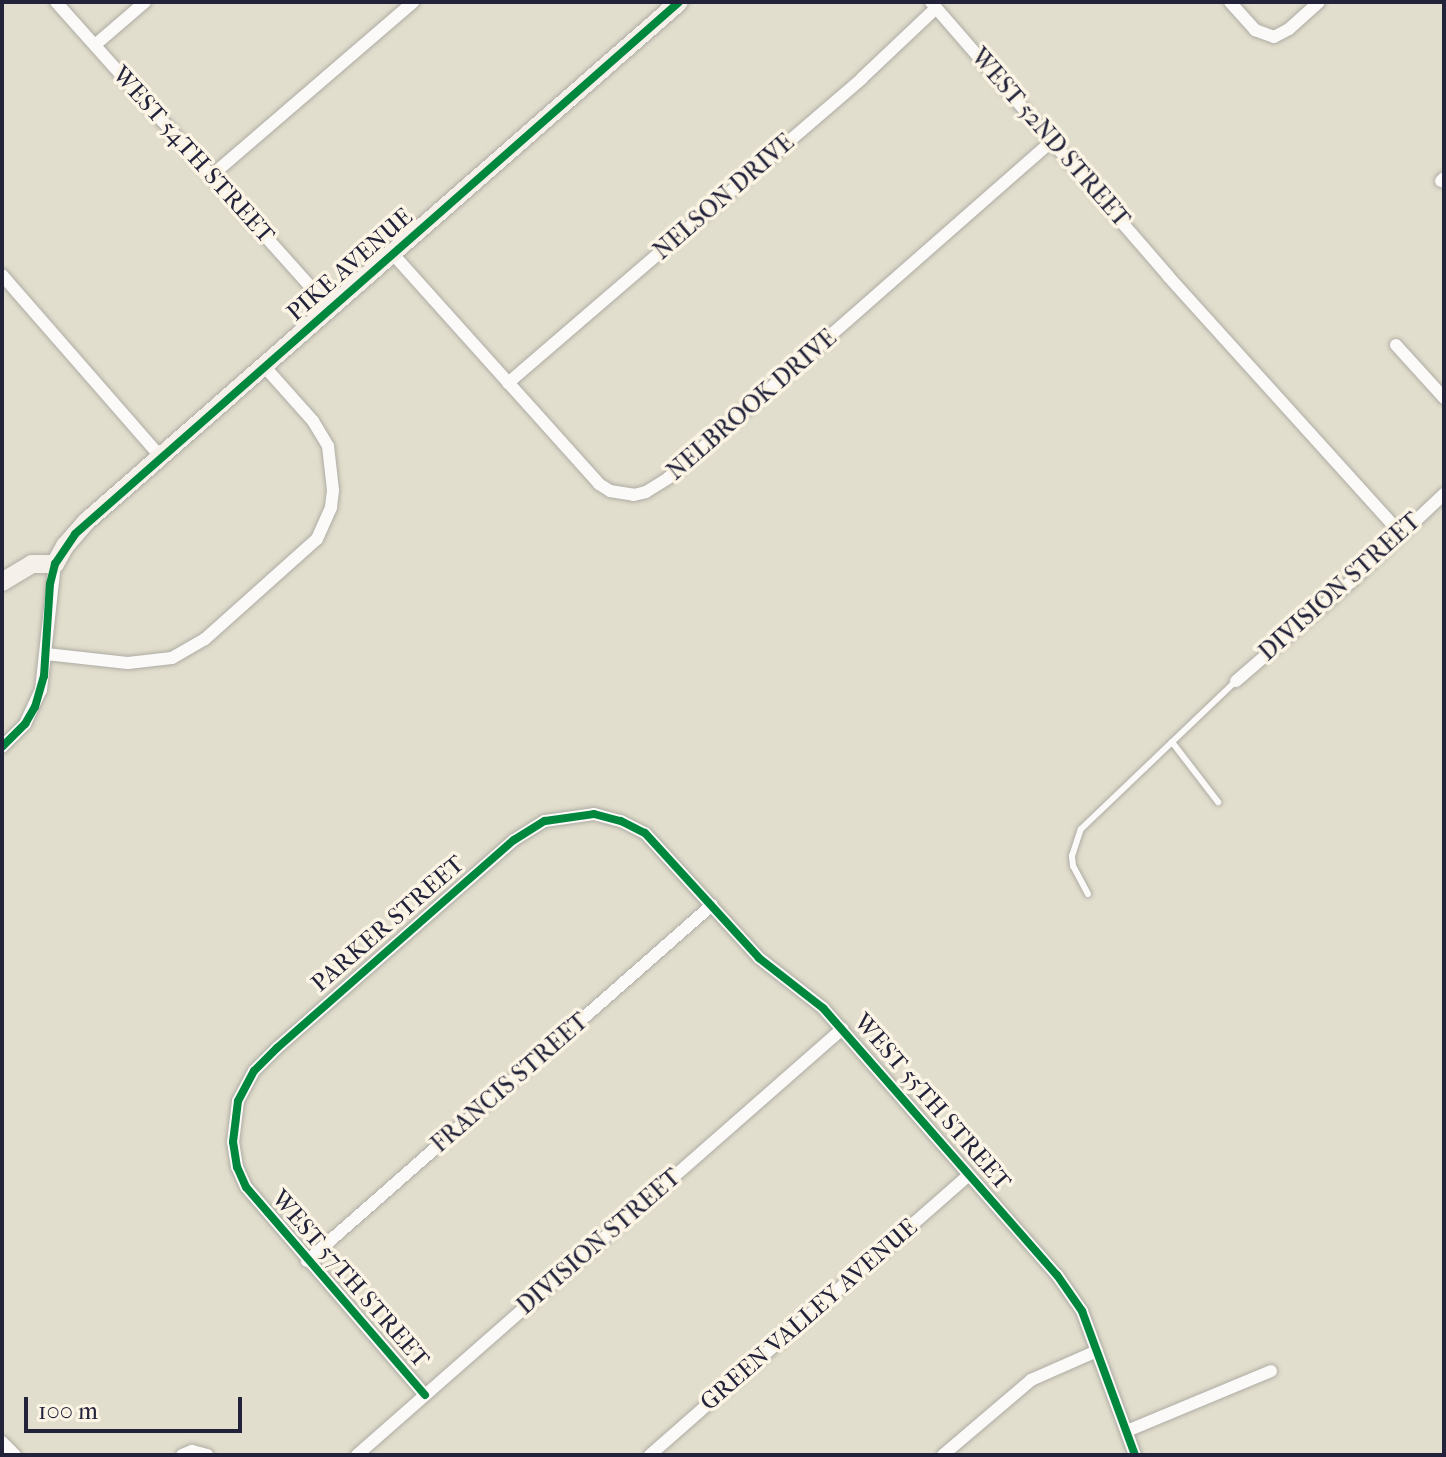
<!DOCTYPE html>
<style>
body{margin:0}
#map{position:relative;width:1446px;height:1457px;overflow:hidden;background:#e2decd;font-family:"IM FELL French Canon",serif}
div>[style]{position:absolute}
.roads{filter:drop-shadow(0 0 2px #aeaca4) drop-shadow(0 0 2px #aeaca4)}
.lane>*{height:6px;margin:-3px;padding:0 3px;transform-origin:3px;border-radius:3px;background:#fbfaf8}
.street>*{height:12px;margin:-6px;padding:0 6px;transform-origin:6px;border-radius:6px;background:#fbfaf8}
.secondary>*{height:18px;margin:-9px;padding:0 9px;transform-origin:9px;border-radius:9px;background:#f5f1ea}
.cycleway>*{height:8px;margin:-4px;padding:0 4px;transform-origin:4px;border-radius:4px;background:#00873e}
span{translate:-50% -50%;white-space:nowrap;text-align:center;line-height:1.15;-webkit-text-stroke:7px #fcf5e5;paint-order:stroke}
.street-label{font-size:24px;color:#22223b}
.frame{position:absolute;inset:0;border:4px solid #22223b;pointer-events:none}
.scale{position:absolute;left:24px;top:1397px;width:218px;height:36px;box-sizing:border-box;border:4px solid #22223b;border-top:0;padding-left:10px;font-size:24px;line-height:28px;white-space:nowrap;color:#22223b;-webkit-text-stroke:6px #fcf5e5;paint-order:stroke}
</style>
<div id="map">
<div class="roads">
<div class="lane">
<i style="left:1172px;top:742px;width:76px;rotate:52.5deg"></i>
<i style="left:1088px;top:894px;width:32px;rotate:-118deg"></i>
<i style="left:1073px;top:866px;width:10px;rotate:-96deg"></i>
<i style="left:1072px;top:856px;width:28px;rotate:-72deg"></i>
<i style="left:1081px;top:829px;width:214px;rotate:-43.7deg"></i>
</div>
<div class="street">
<i style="left:56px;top:2px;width:411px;rotate:48.2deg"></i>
<i style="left:931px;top:2px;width:362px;rotate:49.1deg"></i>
<i style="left:1168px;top:276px;width:346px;rotate:47.9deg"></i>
<i style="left:1230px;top:2px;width:38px;rotate:48deg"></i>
<i style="left:1255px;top:30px;width:20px;rotate:20deg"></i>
<i style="left:1274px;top:37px;width:17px;rotate:-28deg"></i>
<i style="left:1289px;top:29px;width:40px;rotate:-42deg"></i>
<i style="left:95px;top:45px;width:66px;rotate:-40.7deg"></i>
<i style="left:211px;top:176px;width:267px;rotate:-40.7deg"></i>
<i style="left:1441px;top:181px;width:4px;rotate:-45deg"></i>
<i style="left:392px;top:253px;width:310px;rotate:48.1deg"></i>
<i style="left:599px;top:484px;width:13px;rotate:32deg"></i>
<i style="left:610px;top:491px;width:24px;rotate:9deg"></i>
<i style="left:634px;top:495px;width:12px;rotate:-14deg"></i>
<i style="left:646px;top:492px;width:26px;rotate:-32deg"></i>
<i style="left:668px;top:478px;width:512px;rotate:-41.28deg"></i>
<i style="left:2px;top:275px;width:240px;rotate:48.9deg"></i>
<i style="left:1396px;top:345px;width:72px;rotate:47.8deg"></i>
<i style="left:508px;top:383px;width:467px;rotate:-40.7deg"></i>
<i style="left:862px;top:78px;width:102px;rotate:-43.4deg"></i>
<i style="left:46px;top:654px;width:82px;rotate:6.3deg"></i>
<i style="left:128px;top:663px;width:44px;rotate:-6.5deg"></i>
<i style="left:172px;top:658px;width:38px;rotate:-30deg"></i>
<i style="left:205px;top:639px;width:150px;rotate:-41.8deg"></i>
<i style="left:317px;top:539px;width:35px;rotate:-66deg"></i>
<i style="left:331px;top:507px;width:17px;rotate:-83deg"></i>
<i style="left:333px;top:490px;width:44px;rotate:-96.5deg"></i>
<i style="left:328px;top:446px;width:29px;rotate:-121deg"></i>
<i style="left:313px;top:421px;width:74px;rotate:-131.7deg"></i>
<i style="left:1236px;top:681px;width:153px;rotate:-40.8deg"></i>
<i style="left:1352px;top:581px;width:127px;rotate:-43.4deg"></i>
<i style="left:2px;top:747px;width:33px;rotate:-45deg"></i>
<i style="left:25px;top:724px;width:38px;rotate:-65deg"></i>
<i style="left:41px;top:690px;width:127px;rotate:-83.7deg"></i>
<i style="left:307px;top:1261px;width:539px;rotate:-41.32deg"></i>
<i style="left:425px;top:1395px;width:274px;rotate:-130.7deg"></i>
<i style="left:246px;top:1187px;width:22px;rotate:-114deg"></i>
<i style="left:237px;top:1167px;width:25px;rotate:-99deg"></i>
<i style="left:233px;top:1142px;width:41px;rotate:-83deg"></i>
<i style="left:238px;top:1101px;width:34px;rotate:-62deg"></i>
<i style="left:254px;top:1071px;width:33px;rotate:-45deg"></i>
<i style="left:277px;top:1048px;width:315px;rotate:-41.3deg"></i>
<i style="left:514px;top:840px;width:36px;rotate:-32deg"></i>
<i style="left:545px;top:821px;width:49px;rotate:-8.1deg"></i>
<i style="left:594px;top:814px;width:28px;rotate:15deg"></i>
<i style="left:621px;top:821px;width:27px;rotate:27deg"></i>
<i style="left:645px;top:833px;width:169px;rotate:47.6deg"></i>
<i style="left:759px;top:958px;width:81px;rotate:38deg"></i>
<i style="left:823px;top:1008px;width:355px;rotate:48.8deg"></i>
<i style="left:1057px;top:1275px;width:44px;rotate:55.2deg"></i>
<i style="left:1082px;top:1311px;width:153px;rotate:69.8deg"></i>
<i style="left:1127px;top:1431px;width:156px;rotate:-22.6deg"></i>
<i style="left:2px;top:1442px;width:18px;rotate:45deg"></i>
<i style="left:182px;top:1455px;width:11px;rotate:-22deg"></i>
<i style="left:192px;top:1451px;width:16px;rotate:15deg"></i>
<i style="left:357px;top:1455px;width:646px;rotate:-41.29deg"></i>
<i style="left:650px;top:1455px;width:424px;rotate:-41.3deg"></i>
<i style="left:943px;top:1455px;width:116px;rotate:-40.4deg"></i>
<i style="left:1031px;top:1380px;width:72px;rotate:-23.7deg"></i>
</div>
<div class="secondary">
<i style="left:2px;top:582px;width:35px;rotate:-31deg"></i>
<i style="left:32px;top:564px;width:23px"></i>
<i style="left:55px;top:564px;width:21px;rotate:-61deg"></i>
<i style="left:65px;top:546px;width:33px;rotate:-49deg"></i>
<i style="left:87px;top:521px;width:787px;rotate:-41.24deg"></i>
</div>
</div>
<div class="cycleway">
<i style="left:2px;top:747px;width:33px;rotate:-45deg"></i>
<i style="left:25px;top:724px;width:20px;rotate:-60deg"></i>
<i style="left:35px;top:707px;width:32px;rotate:-74deg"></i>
<i style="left:44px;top:676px;width:92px;rotate:-86.3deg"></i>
<i style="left:50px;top:584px;width:21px;rotate:-76deg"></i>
<i style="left:55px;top:564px;width:36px;rotate:-56deg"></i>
<i style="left:75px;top:534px;width:805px;rotate:-41.37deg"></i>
<i style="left:425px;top:1395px;width:274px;rotate:-130.7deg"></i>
<i style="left:246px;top:1187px;width:22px;rotate:-114deg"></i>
<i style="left:237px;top:1167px;width:25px;rotate:-99deg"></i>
<i style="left:233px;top:1142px;width:41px;rotate:-83deg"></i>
<i style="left:238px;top:1101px;width:34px;rotate:-62deg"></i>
<i style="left:254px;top:1071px;width:33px;rotate:-45deg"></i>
<i style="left:277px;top:1048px;width:315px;rotate:-41.3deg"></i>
<i style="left:514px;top:840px;width:36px;rotate:-32deg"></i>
<i style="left:545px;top:821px;width:49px;rotate:-8.1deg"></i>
<i style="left:594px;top:814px;width:28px;rotate:15deg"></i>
<i style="left:621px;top:821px;width:27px;rotate:27deg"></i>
<i style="left:645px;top:833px;width:169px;rotate:47.6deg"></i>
<i style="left:759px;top:958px;width:81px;rotate:38deg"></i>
<i style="left:823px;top:1008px;width:355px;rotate:48.8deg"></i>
<i style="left:1057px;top:1275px;width:44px;rotate:55.2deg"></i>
<i style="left:1082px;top:1311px;width:153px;rotate:69.8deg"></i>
</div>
<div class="street-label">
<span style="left:1050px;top:138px;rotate:49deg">WEST 52ND STREET</span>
<span style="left:193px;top:155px;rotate:48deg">WEST 54TH STREET</span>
<span style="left:724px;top:197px;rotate:-41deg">NELSON DRIVE</span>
<span style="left:350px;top:265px;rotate:-41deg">PIKE AVENUE</span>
<span style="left:752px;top:405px;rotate:-41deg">NELBROOK DRIVE</span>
<span style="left:1340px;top:587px;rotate:-42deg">DIVISION STREET</span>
<span style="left:388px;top:924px;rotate:-41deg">PARKER STREET</span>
<span style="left:510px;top:1083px;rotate:-41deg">FRANCIS STREET</span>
<span style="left:932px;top:1102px;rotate:49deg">WEST 55TH STREET</span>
<span style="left:599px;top:1242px;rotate:-41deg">DIVISION STREET</span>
<span style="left:350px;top:1279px;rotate:49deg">WEST 57TH STREET</span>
<span style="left:809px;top:1315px;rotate:-41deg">GREEN VALLEY AVENUE</span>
</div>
<div class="frame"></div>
<div class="scale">100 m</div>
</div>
